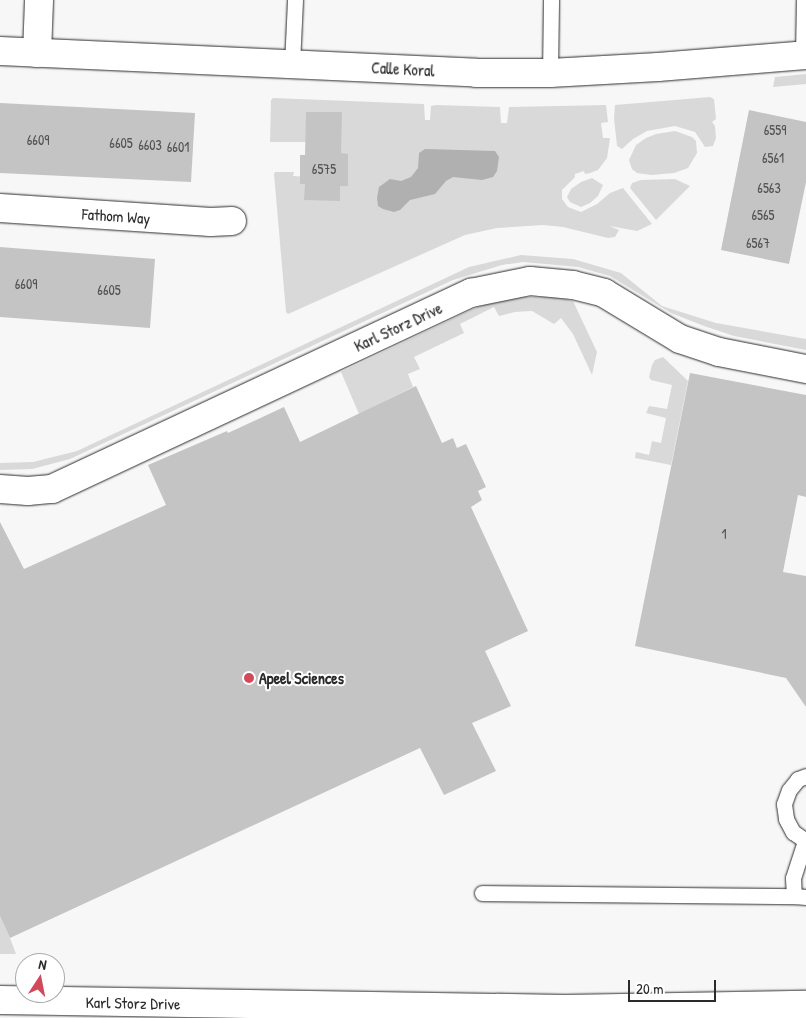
<!DOCTYPE html>
<style>
body{margin:0}
#map{position:relative;width:806px;height:1018px;overflow:hidden;background:#f7f7f7;font-family:"Patrick Hand",sans-serif}
div>[style]{position:absolute}
.green>*{inset:0;background:#d9d9d9}
.water>*{inset:0;background:#b0b0b0}
.building>*{inset:0;background:#c4c4c4}
.roads{filter:drop-shadow(0 0 1px #2b2b2b) drop-shadow(0 0 1px #2b2b2b)}
.lane>*{height:15px;margin:-7.5px;padding:0 7.5px;transform-origin:7.5px;border-radius:7.5px;background:#fff}
.street>*{height:28px;margin:-14px;padding:0 14px;transform-origin:14px;border-radius:14px;background:#fff}
.dots>*{width:14px;height:14px;translate:-50% -50%;box-sizing:border-box;border:2px solid #fff;border-radius:50%}
span{translate:-50% -50%;white-space:nowrap;text-align:center;line-height:1.15;-webkit-text-stroke:4px #fff;paint-order:stroke}
.number-label{font-size:14px;color:#515151}
.number-label span{-webkit-text-stroke-width:0}
.street-label{font-size:16px;color:#2b2b2b}
.poi-label{font-size:16px;color:#2b2b2b;font-weight:700}
.left{translate:0 -50%;text-align:left}
.north{position:absolute;left:15px;top:953px;width:50px;height:50px;box-sizing:border-box;background:#fff;border:1px solid #aaa;border-radius:50%;rotate:11deg;font-size:14px;font-weight:700;line-height:20px;text-align:center;color:#2b2b2b}
.north::after{content:'';display:block;margin:auto;width:18px;height:22px;background:#d1495b;clip-path:polygon(50% 0,100% 100%,50% 72%,0 100%)}
.scale{position:absolute;left:628px;top:980px;width:88px;height:22px;box-sizing:border-box;border:2px solid #2b2b2b;border-top:0;padding-left:6px;font-size:15px;line-height:18px;white-space:nowrap;color:#2b2b2b;-webkit-text-stroke:4px #fff;paint-order:stroke}
</style>
<div id="map">
<div class="green">
<i style="clip-path:polygon(806px 74px,806px 84px,773px 87px,775px 77px)"></i>
<i style="clip-path:polygon(710px 97px,714px 99px,716px 119px,712px 122px,715px 126px,716px 138px,713px 146px,705px 147px,695px 132px,675px 126px,647px 131px,633px 139px,622px 149px,617px 146px,614px 118px,615px 105px)"></i>
<i style="clip-path:polygon(273px 98px,424px 104px,425px 120px,430px 120px,431px 106px,436px 105px,500px 107px,501px 123px,507px 123px,509px 107px,606px 105px,608px 122px,601px 123px,603px 138px,610px 138px,607px 158px,598px 170px,590px 173px,585px 174px,584px 171px,575px 174px,575px 177px,562px 190px,562px 199px,568px 207px,581px 212px,597px 204px,610px 193px,623px 188px,652px 224px,637px 231px,610px 226px,619px 230px,615px 237px,608px 238px,563px 227px,543px 225px,497px 228px,465px 235px,288px 314px,286px 312px,274px 174px,275px 172px,294px 172px,293px 176px,308px 177px,307px 142px,270px 142px,271px 100px)"></i>
<i style="clip-path:polygon(675px 131px,692px 137px,696px 141px,697px 153px,688px 168px,674px 173px,651px 175px,637px 173px,632px 169px,629px 160px,636px 145px,646px 138px,656px 134px)"></i>
<i style="clip-path:polygon(592px 178px,603px 185px,598px 196px,590px 203px,581px 207px,570px 202px,567px 197px,571px 189px,581px 182px)"></i>
<i style="clip-path:polygon(675px 179px,690px 186px,656px 220px,630px 188px,632px 183px,641px 180px)"></i>
<i style="clip-path:polygon(521px 255px,573px 259px,621px 273px,662px 306px,716px 323px,806px 339px,806px 350px,734px 336px,704px 326px,671px 313px,610px 276px,578px 267px,523px 262px,502px 265px,453px 280px,70px 459px,32px 469px,0 470px,0 463px,33px 462px,77px 451px,469px 267px)"></i>
<i style="clip-path:polygon(523px 297px,556px 297px,573px 301px,597px 352px,592px 375px,573px 334px,561px 318px,554px 324px,532px 311px,515px 312px,499px 316px,494px 307px,460px 324px,464px 333px,414px 357px,420px 369px,408px 374px,413px 387px,359px 414px,341px 372px,471px 310px,496px 300px)"></i>
<i style="clip-path:polygon(663px 357px,688px 381px,671px 465px,635px 458px,636px 452px,649px 455px,652px 441px,661px 443px,666px 418px,646px 413px,649px 406px,667px 409px,672px 385px,651px 380px,649px 377px,652px 365px,655px 360px)"></i>
<i style="clip-path:polygon(0 916px,10px 938px,16px 954px,0 954px)"></i>
</div>
<div class="water">
<i style="clip-path:polygon(425px 149px,495px 151px,499px 157px,497px 171px,493px 177px,482px 180px,453px 177px,446px 181px,435px 194px,410px 200px,400px 210px,394px 212px,383px 209px,378px 206px,377px 198px,379px 187px,390px 179px,401px 181px,411px 177px,418px 168px,419px 153px)"></i>
</div>
<div class="building">
<i style="clip-path:polygon(0 103px,195px 113px,191px 182px,0 173px)"></i>
<i style="clip-path:polygon(749px 110px,806px 122px,806px 182px,789px 264px,721px 250px)"></i>
<i style="clip-path:polygon(306px 112px,342px 112px,341px 153px,348px 154px,348px 186px,340px 186px,340px 201px,304px 200px,305px 184px,300px 184px,300px 155px,305px 155px)"></i>
<i style="clip-path:polygon(0 247px,155px 259px,150px 328px,0 317px)"></i>
<i style="clip-path:polygon(690px 373px,806px 395px,806px 497px,798px 495px,783px 572px,806px 576px,806px 707px,786px 678px,635px 646px)"></i>
<i style="clip-path:polygon(416px 386px,442px 443px,453px 438px,457px 448px,466px 444px,486px 487px,478px 491px,482px 500px,471px 507px,528px 631px,485px 651px,511px 706px,472px 723px,496px 771px,444px 795px,420px 748px,10px 938px,0 916px,0 522px,24px 569px,166px 505px,148px 465px,227px 431px,228px 433px,284px 407px,300px 442px)"></i>
</div>
<div class="roads">
<div class="lane">
<i style="left:803px;top:55px;width:55px;rotate:-89deg"></i>
<i style="left:292px;top:64px;width:64px;rotate:-87.3deg"></i>
<i style="left:550px;top:73px;width:73px;rotate:-89.2deg"></i>
<i style="left:806px;top:776px;width:9px;rotate:159deg"></i>
<i style="left:798px;top:779px;width:14px;rotate:129deg"></i>
<i style="left:789px;top:790px;width:15px;rotate:110deg"></i>
<i style="left:784px;top:804px;width:15px;rotate:82deg"></i>
<i style="left:786px;top:819px;width:15px;rotate:62deg"></i>
<i style="left:793px;top:832px;width:16px;rotate:35deg"></i>
<i style="left:805px;top:841px;width:39px;rotate:108deg"></i>
<i style="left:793px;top:878px;width:18px;rotate:87deg"></i>
<i style="left:794px;top:896px;width:12px;rotate:5deg"></i>
<i style="left:482px;top:893px;width:312px;rotate:0.6deg"></i>
</div>
<div class="street">
<i style="left:0;top:51px;width:477px;rotate:2.6deg"></i>
<i style="left:476px;top:73px;width:74px"></i>
<i style="left:550px;top:73px;width:108px;rotate:-3.2deg"></i>
<i style="left:658px;top:67px;width:148px;rotate:-4.6deg"></i>
<i style="left:37px;top:53px;width:53px;rotate:-87.8deg"></i>
<i style="left:0;top:208px;width:211px;rotate:3.8deg"></i>
<i style="left:211px;top:222px;width:21px;rotate:-3deg"></i>
<i style="left:0;top:489px;width:28px;rotate:4deg"></i>
<i style="left:28px;top:491px;width:24px;rotate:-5deg"></i>
<i style="left:52px;top:489px;width:463px;rotate:-25.1deg"></i>
<i style="left:471px;top:293px;width:60px;rotate:-11.5deg"></i>
<i style="left:530px;top:281px;width:43px;rotate:5.3deg"></i>
<i style="left:573px;top:285px;width:32px;rotate:14deg"></i>
<i style="left:604px;top:293px;width:89px;rotate:31.2deg"></i>
<i style="left:680px;top:339px;width:41px;rotate:18.4deg"></i>
<i style="left:719px;top:352px;width:89px;rotate:11.1deg"></i>
<i style="left:0;top:1000px;width:565px;rotate:0.91deg"></i>
<i style="left:565px;top:1009px;width:241px;rotate:-1deg"></i>
</div>
</div>
<div class="dots">
<i style="left:249px;top:678px;background:#d1495b"></i>
</div>
<div class="number-label">
<span style="left:775px;top:130px">6559</span>
<span style="left:38px;top:140px">6609</span>
<span style="left:121px;top:143px">6605</span>
<span style="left:150px;top:145px">6603</span>
<span style="left:178px;top:147px">6601</span>
<span style="left:773px;top:158px">6561</span>
<span style="left:324px;top:169px">6575</span>
<span style="left:769px;top:188px">6563</span>
<span style="left:763px;top:215px">6565</span>
<span style="left:758px;top:243px">6567</span>
<span style="left:26px;top:284px">6609</span>
<span style="left:109px;top:290px">6605</span>
<span style="left:724px;top:534px">1</span>
</div>
<div class="street-label">
<span style="left:403px;top:69px;rotate:3deg">Calle Koral</span>
<span style="left:116px;top:216px;rotate:4deg">Fathom Way</span>
<span style="left:398px;top:327px;rotate:-25deg">Karl Storz Drive</span>
<span style="left:133px;top:1003px;rotate:1deg">Karl Storz Drive</span>
</div>
<div class="poi-label">
<span class="left" style="left:259px;top:678px">Apeel Sciences</span>
</div>
<div class="north">N</div>
<div class="scale">20 m</div>
</div>
